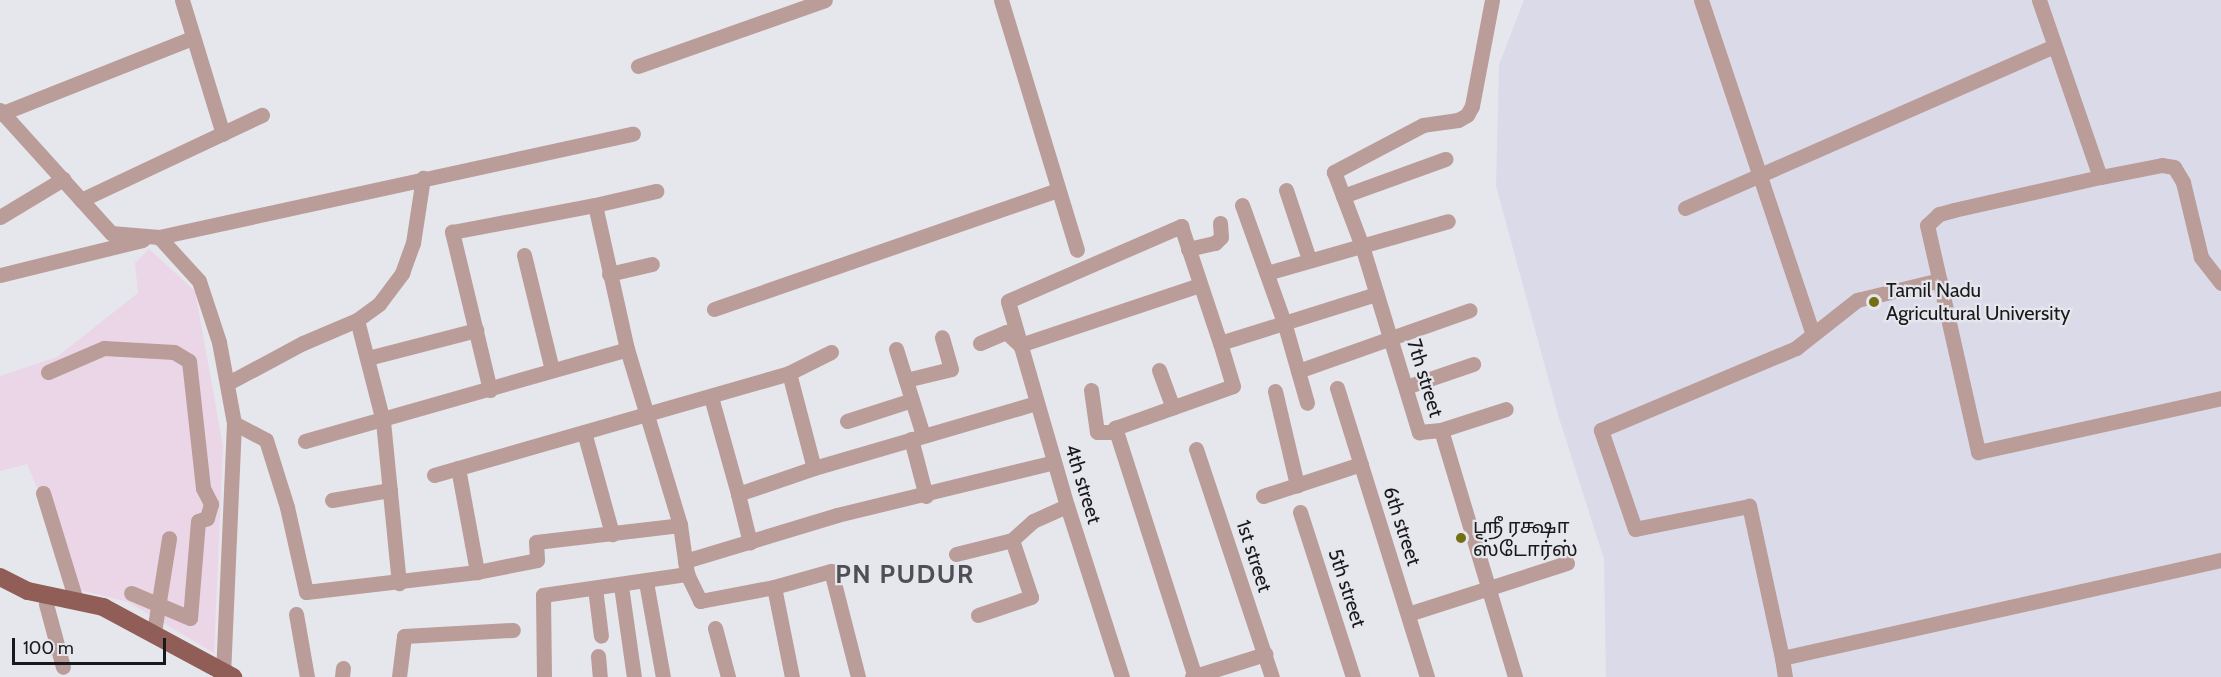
<!DOCTYPE html>
<meta charset="utf-8">
<style>
body{margin:0}
#map{position:relative;width:2221px;height:677px;overflow:hidden;background:#e6e6ed;font-family:Cabin,"Noto Sans Tamil",sans-serif}
div>[style]{position:absolute}
.industrial>*{inset:0;background:#ead6e6}
.built>*{inset:0;background:#dbdae9}
.minor>*{height:15px;margin:-7.5px;padding:0 7.5px;transform-origin:7.5px;border-radius:7.5px;background:#ba9c98}
.major>*{height:18px;margin:-9px;padding:0 9px;transform-origin:9px;border-radius:9px;background:#905d57}
.dots>*{width:16px;height:16px;translate:-50% -50%;box-sizing:border-box;border:3px solid #e6e6ed;border-radius:50%}
span{translate:-50% -50%;white-space:nowrap;text-align:center;line-height:1.15;-webkit-text-stroke:4.5px #e6e6ed;paint-order:stroke}
.poi-label{font-size:20px;color:#19191b}
.left{translate:0 -50%;text-align:left}
.street-label{font-size:20px;color:#19191b}
.district-label{font-size:26px;color:#4f4f55;font-weight:700;letter-spacing:1.5px}
.scale{position:absolute;left:12px;top:638px;width:154px;height:27px;box-sizing:border-box;border:3px solid #19191b;border-top:0;padding-left:8px;font-size:18px;line-height:21px;white-space:nowrap;color:#19191b;-webkit-text-stroke:4px #e6e6ed;paint-order:stroke}
</style>
<div id="map">
<div class="industrial">
<i style="clip-path:polygon(149px 249px,195px 291px,223px 446px,214px 653px,128px 602px,80px 590px,27px 464px,0 471px,0 376px,57px 357px,138px 293px,135px 263px)"></i>
</div>
<div class="built">
<i style="clip-path:polygon(1524px 0,2221px 0,2221px 677px,1606px 677px,1604px 559px,1559px 418px,1496px 186px,1499px 65px)"></i>
</div>
<div class="minor">
<i style="left:182px;top:0;width:140px;rotate:73deg"></i>
<i style="left:1001px;top:0;width:261px;rotate:73.1deg"></i>
<i style="left:1492px;top:0;width:108px;rotate:100.7deg"></i>
<i style="left:1472px;top:106px;width:10px;rotate:119deg"></i>
<i style="left:1467px;top:115px;width:10px;rotate:151deg"></i>
<i style="left:1458px;top:120px;width:35px;rotate:172deg"></i>
<i style="left:1423px;top:125px;width:101px;rotate:152.2deg"></i>
<i style="left:1334px;top:172px;width:79px;rotate:69.3deg"></i>
<i style="left:1362px;top:246px;width:195px;rotate:73deg"></i>
<i style="left:1419px;top:432px;width:22px;rotate:-5deg"></i>
<i style="left:1441px;top:430px;width:258px;rotate:73.3deg"></i>
<i style="left:1701px;top:0;width:350px;rotate:71.5deg"></i>
<i style="left:2039px;top:0;width:187px;rotate:71deg"></i>
<i style="left:638px;top:66px;width:198px;rotate:-19.4deg"></i>
<i style="left:0;top:110px;width:166px;rotate:47.9deg"></i>
<i style="left:111px;top:233px;width:48px;rotate:4.8deg"></i>
<i style="left:159px;top:237px;width:59px;rotate:47.7deg"></i>
<i style="left:199px;top:281px;width:64px;rotate:71.8deg"></i>
<i style="left:219px;top:342px;width:82px;rotate:79.5deg"></i>
<i style="left:234px;top:423px;width:248px;rotate:92.5deg"></i>
<i style="left:223px;top:671px;width:7px;rotate:117deg"></i>
<i style="left:0;top:114px;width:206px;rotate:-21.6deg"></i>
<i style="left:1286px;top:190px;width:73px;rotate:71.6deg"></i>
<i style="left:1343px;top:196px;width:109px;rotate:-19.9deg"></i>
<i style="left:81px;top:200px;width:200px;rotate:-25.2deg"></i>
<i style="left:595px;top:205px;width:63px;rotate:-12.9deg"></i>
<i style="left:1242px;top:205px;width:124px;rotate:70.3deg"></i>
<i style="left:1284px;top:322px;width:84px;rotate:74.1deg"></i>
<i style="left:1685px;top:208px;width:403px;rotate:-23.7deg"></i>
<i style="left:0;top:217px;width:74px;rotate:-31.1deg"></i>
<i style="left:159px;top:237px;width:485px;rotate:-12.3deg"></i>
<i style="left:1188px;top:249px;width:28px;rotate:-13deg"></i>
<i style="left:1215px;top:243px;width:8px;rotate:-45deg"></i>
<i style="left:1221px;top:237px;width:14px;rotate:-94deg"></i>
<i style="left:524px;top:255px;width:118px;rotate:76.3deg"></i>
<i style="left:1267px;top:273px;width:188px;rotate:-16deg"></i>
<i style="left:609px;top:274px;width:44px;rotate:-13.1deg"></i>
<i style="left:0;top:275px;width:147px;rotate:-13.8deg"></i>
<i style="left:2221px;top:283px;width:33px;rotate:-128deg"></i>
<i style="left:2201px;top:257px;width:77px;rotate:-103.5deg"></i>
<i style="left:2183px;top:182px;width:17px;rotate:-121deg"></i>
<i style="left:2174px;top:167px;width:12px;rotate:-171deg"></i>
<i style="left:2162px;top:165px;width:63px;rotate:169deg"></i>
<i style="left:2100px;top:177px;width:150px;rotate:167.3deg"></i>
<i style="left:1954px;top:210px;width:16px;rotate:165deg"></i>
<i style="left:1939px;top:214px;width:16px;rotate:137deg"></i>
<i style="left:1927px;top:225px;width:233px;rotate:77.3deg"></i>
<i style="left:1978px;top:452px;width:249px;rotate:-12.5deg"></i>
<i style="left:714px;top:309px;width:364px;rotate:-19.1deg"></i>
<i style="left:357px;top:320px;width:104px;rotate:75.6deg"></i>
<i style="left:383px;top:421px;width:163px;rotate:84.4deg"></i>
<i style="left:980px;top:343px;width:28px;rotate:-23deg"></i>
<i style="left:1006px;top:332px;width:19px;rotate:43deg"></i>
<i style="left:1020px;top:345px;width:189px;rotate:-18.5deg"></i>
<i style="left:896px;top:349px;width:90px;rotate:72.6deg"></i>
<i style="left:368px;top:358px;width:112px;rotate:-14.5deg"></i>
<i style="left:1159px;top:370px;width:40px;rotate:69.8deg"></i>
<i style="left:1298px;top:371px;width:182px;rotate:-19.5deg"></i>
<i style="left:48px;top:372px;width:61px;rotate:-23.2deg"></i>
<i style="left:104px;top:348px;width:70px;rotate:3.3deg"></i>
<i style="left:174px;top:352px;width:17px;rotate:31deg"></i>
<i style="left:189px;top:361px;width:128px;rotate:83.7deg"></i>
<i style="left:203px;top:488px;width:18px;rotate:63deg"></i>
<i style="left:211px;top:504px;width:15px;rotate:106deg"></i>
<i style="left:207px;top:518px;width:9px;rotate:162deg"></i>
<i style="left:198px;top:521px;width:97px;rotate:94.7deg"></i>
<i style="left:190px;top:618px;width:64px;rotate:-157deg"></i>
<i style="left:789px;top:373px;width:47px;rotate:-26.6deg"></i>
<i style="left:906px;top:380px;width:46px;rotate:-13.7deg"></i>
<i style="left:951px;top:369px;width:33px;rotate:-106deg"></i>
<i style="left:228px;top:383px;width:85px;rotate:-28.1deg"></i>
<i style="left:303px;top:343px;width:59px;rotate:-23.1deg"></i>
<i style="left:357px;top:320px;width:27px;rotate:-36deg"></i>
<i style="left:379px;top:304px;width:39px;rotate:-53deg"></i>
<i style="left:402px;top:273px;width:32px;rotate:-70deg"></i>
<i style="left:413px;top:243px;width:66px;rotate:-81.3deg"></i>
<i style="left:1406px;top:387px;width:71px;rotate:-18.9deg"></i>
<i style="left:1337px;top:388px;width:303px;rotate:72.7deg"></i>
<i style="left:490px;top:390px;width:163px;rotate:-103.5deg"></i>
<i style="left:452px;top:232px;width:146px;rotate:-10.7deg"></i>
<i style="left:595px;top:205px;width:148px;rotate:77.5deg"></i>
<i style="left:1091px;top:390px;width:42px;rotate:81.9deg"></i>
<i style="left:1097px;top:432px;width:19px"></i>
<i style="left:1275px;top:391px;width:97px;rotate:76.8deg"></i>
<i style="left:711px;top:397px;width:101px;rotate:74.4deg"></i>
<i style="left:738px;top:494px;width:80px;rotate:-18.9deg"></i>
<i style="left:847px;top:421px;width:68px;rotate:-17.9deg"></i>
<i style="left:234px;top:423px;width:36px;rotate:28deg"></i>
<i style="left:266px;top:440px;width:70px;rotate:72.6deg"></i>
<i style="left:287px;top:507px;width:87px;rotate:77.4deg"></i>
<i style="left:306px;top:592px;width:172px;rotate:-6.7deg"></i>
<i style="left:477px;top:572px;width:61px;rotate:-11.3deg"></i>
<i style="left:537px;top:560px;width:18px;rotate:-93deg"></i>
<i style="left:536px;top:542px;width:145px;rotate:-6.7deg"></i>
<i style="left:1441px;top:430px;width:68px;rotate:-17.9deg"></i>
<i style="left:584px;top:432px;width:106px;rotate:74.6deg"></i>
<i style="left:911px;top:439px;width:59px;rotate:75.3deg"></i>
<i style="left:305px;top:441px;width:335px;rotate:-15.9deg"></i>
<i style="left:627px;top:349px;width:184px;rotate:73.2deg"></i>
<i style="left:680px;top:525px;width:49px;rotate:81.9deg"></i>
<i style="left:687px;top:574px;width:30px;rotate:64deg"></i>
<i style="left:700px;top:601px;width:75px;rotate:-10.7deg"></i>
<i style="left:774px;top:587px;width:92px;rotate:78.7deg"></i>
<i style="left:1196px;top:449px;width:240px;rotate:71.6deg"></i>
<i style="left:458px;top:468px;width:106px;rotate:79.6deg"></i>
<i style="left:434px;top:475px;width:369px;rotate:-16deg"></i>
<i style="left:789px;top:373px;width:98px;rotate:75.3deg"></i>
<i style="left:814px;top:468px;width:232px;rotate:-16.3deg"></i>
<i style="left:43px;top:493px;width:112px;rotate:72.9deg"></i>
<i style="left:738px;top:494px;width:50px;rotate:76.2deg"></i>
<i style="left:1263px;top:496px;width:103px;rotate:-18.1deg"></i>
<i style="left:332px;top:500px;width:59px;rotate:-9.8deg"></i>
<i style="left:1300px;top:512px;width:173px;rotate:72.2deg"></i>
<i style="left:956px;top:554px;width:58px;rotate:-14deg"></i>
<i style="left:1012px;top:540px;width:28px;rotate:-42deg"></i>
<i style="left:1033px;top:521px;width:37px;rotate:-24deg"></i>
<i style="left:685px;top:561px;width:159px;rotate:-16.8deg"></i>
<i style="left:837px;top:515px;width:223px;rotate:-13.7deg"></i>
<i style="left:646px;top:582px;width:97px;rotate:79.9deg"></i>
<i style="left:621px;top:586px;width:92px;rotate:81.9deg"></i>
<i style="left:774px;top:587px;width:59px;rotate:-15.7deg"></i>
<i style="left:831px;top:571px;width:109px;rotate:75.7deg"></i>
<i style="left:595px;top:588px;width:48px;rotate:82.9deg"></i>
<i style="left:46px;top:604px;width:65px;rotate:74.9deg"></i>
<i style="left:296px;top:614px;width:64px;rotate:80.1deg"></i>
<i style="left:1408px;top:614px;width:167px;rotate:-17.8deg"></i>
<i style="left:978px;top:615px;width:56px;rotate:-18.8deg"></i>
<i style="left:1031px;top:597px;width:60px;rotate:-108.4deg"></i>
<i style="left:715px;top:628px;width:51px;rotate:75.1deg"></i>
<i style="left:154px;top:632px;width:95px;rotate:-80.9deg"></i>
<i style="left:598px;top:656px;width:21px;rotate:85deg"></i>
<i style="left:1782px;top:658px;width:156px;rotate:-102.2deg"></i>
<i style="left:1749px;top:506px;width:116px;rotate:168.6deg"></i>
<i style="left:1635px;top:529px;width:105px;rotate:-109deg"></i>
<i style="left:1601px;top:430px;width:212px;rotate:-22.8deg"></i>
<i style="left:1796px;top:348px;width:78px;rotate:-38.2deg"></i>
<i style="left:1857px;top:300px;width:85px;rotate:-13.5deg"></i>
<i style="left:342px;top:677px;width:9px;rotate:-84deg"></i>
<i style="left:399px;top:677px;width:41px;rotate:-83deg"></i>
<i style="left:404px;top:636px;width:109px;rotate:-3.2deg"></i>
<i style="left:544px;top:677px;width:82px;rotate:-90.7deg"></i>
<i style="left:543px;top:595px;width:146px;rotate:-8.3deg"></i>
<i style="left:1122px;top:677px;width:180px;rotate:-107.8deg"></i>
<i style="left:1067px;top:506px;width:213px;rotate:-106.1deg"></i>
<i style="left:1008px;top:301px;width:189px;rotate:-23.4deg"></i>
<i style="left:1181px;top:226px;width:123px;rotate:71.6deg"></i>
<i style="left:1192px;top:677px;width:77px;rotate:-17.5deg"></i>
<i style="left:1195px;top:677px;width:262px;rotate:-107.8deg"></i>
<i style="left:1115px;top:428px;width:125px;rotate:-19.6deg"></i>
<i style="left:1233px;top:386px;width:45px;rotate:-106.8deg"></i>
<i style="left:1220px;top:343px;width:164px;rotate:-17.4deg"></i>
<i style="left:1785px;top:677px;width:19px;rotate:-99deg"></i>
<i style="left:1782px;top:658px;width:450px;rotate:-12.6deg"></i>
</div>
<div class="major">
<i style="left:0;top:577px;width:31px;rotate:27deg"></i>
<i style="left:28px;top:591px;width:77px;rotate:12deg"></i>
<i style="left:103px;top:607px;width:148px;rotate:28.3deg"></i>
</div>
<div class="dots">
<i style="left:1874px;top:302px;background:#727012"></i>
<i style="left:1461px;top:538px;background:#727012"></i>
</div>
<div class="poi-label">
<span class="left" style="left:1886px;top:302px">Tamil Nadu<br>Agricultural University</span>
<span class="left" style="left:1473px;top:538px">ஶ்ரீ ரக்ஷா<br>ஸ்டோர்ஸ்</span>
</div>
<div class="street-label">
<span style="left:1425px;top:378px;rotate:73deg">7th street</span>
<span style="left:1083px;top:484px;rotate:73deg">4th street</span>
<span style="left:1402px;top:526px;rotate:72deg">6th street</span>
<span style="left:1254px;top:556px;rotate:72deg">1st street</span>
<span style="left:1347px;top:588px;rotate:72deg">5th street</span>
</div>
<div class="district-label">
<span style="left:905px;top:575px">PN PUDUR</span>
</div>
<div class="scale">100 m</div>
</div>
